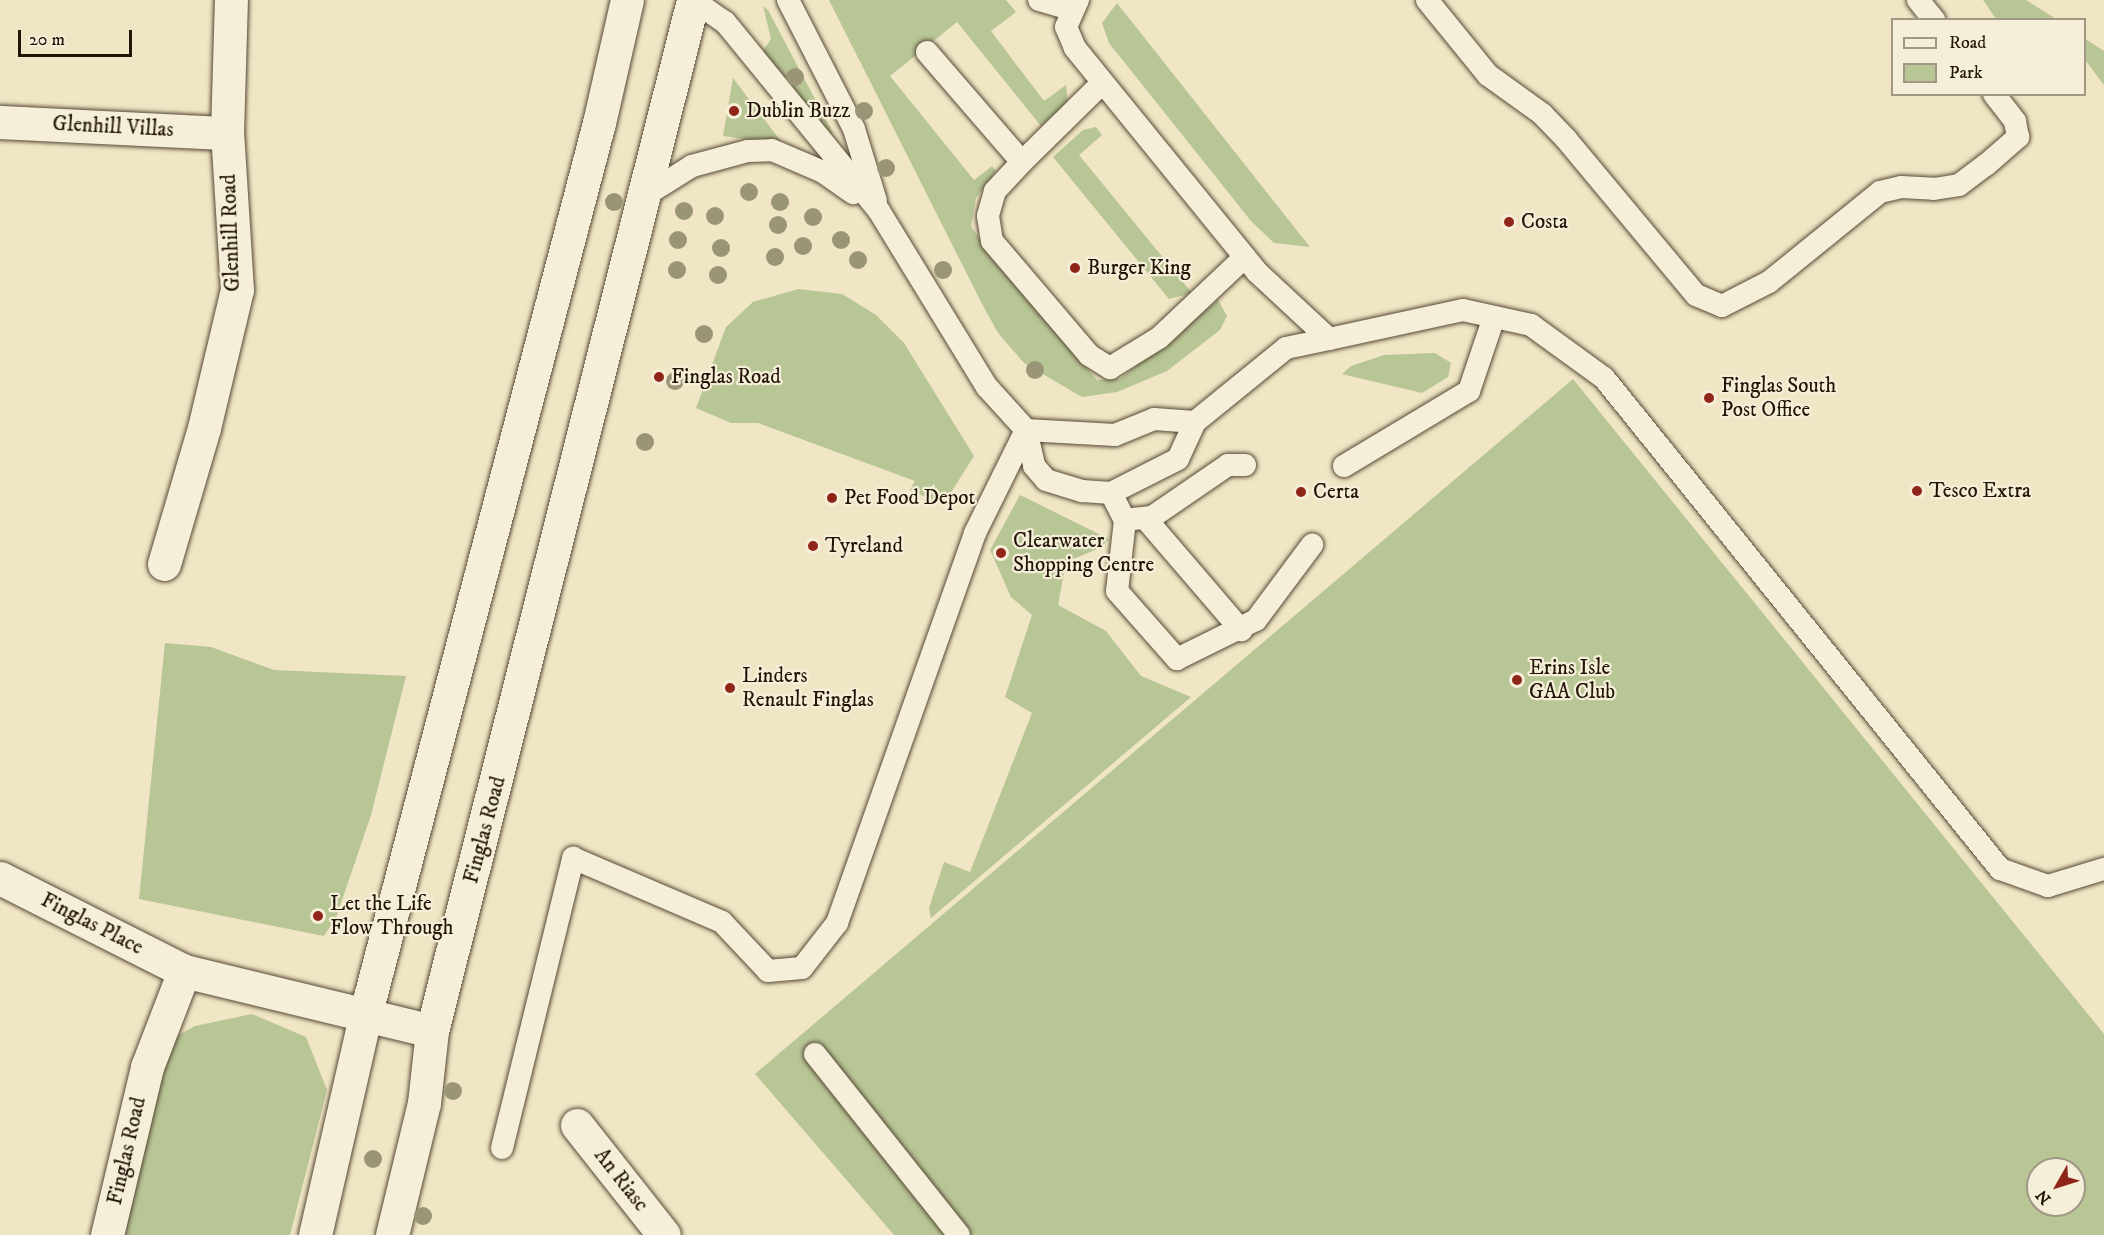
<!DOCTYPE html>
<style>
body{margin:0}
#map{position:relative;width:2104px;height:1235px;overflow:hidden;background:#f0e5c4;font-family:"IM FELL DW Pica",serif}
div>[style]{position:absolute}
.green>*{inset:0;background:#b8c595}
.roads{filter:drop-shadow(0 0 2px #564936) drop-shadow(0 0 2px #564936)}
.lane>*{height:22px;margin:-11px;padding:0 11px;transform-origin:11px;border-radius:11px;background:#f5eed9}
.street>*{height:33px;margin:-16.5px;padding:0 16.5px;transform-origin:16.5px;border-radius:16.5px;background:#f5eed9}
.secondary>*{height:33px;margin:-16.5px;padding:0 16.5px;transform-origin:16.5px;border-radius:16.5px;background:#f5eed9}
.trees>*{width:18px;height:18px;margin:-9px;border-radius:50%;background:#9b9577}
.dots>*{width:16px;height:16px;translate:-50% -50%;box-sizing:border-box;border:3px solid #f5eed9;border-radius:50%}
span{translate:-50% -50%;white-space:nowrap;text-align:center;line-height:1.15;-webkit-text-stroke:4.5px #f5eed9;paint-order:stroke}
.poi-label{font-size:21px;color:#221506}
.left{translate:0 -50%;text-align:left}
.street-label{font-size:21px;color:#221506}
.legend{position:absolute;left:1891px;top:18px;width:195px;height:78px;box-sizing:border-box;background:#f5eed9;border:2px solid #a19785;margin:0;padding:8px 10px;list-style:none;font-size:18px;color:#221506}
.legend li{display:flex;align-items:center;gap:12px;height:30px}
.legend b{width:30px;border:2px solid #a19785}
.north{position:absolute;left:2026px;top:1157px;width:60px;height:60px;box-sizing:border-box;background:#f5eed9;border:2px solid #a19785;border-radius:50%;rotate:231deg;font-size:16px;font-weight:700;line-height:24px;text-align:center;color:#221506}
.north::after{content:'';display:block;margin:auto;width:21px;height:27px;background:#8f2418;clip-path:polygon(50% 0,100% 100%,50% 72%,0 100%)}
.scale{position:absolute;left:18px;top:30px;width:114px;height:27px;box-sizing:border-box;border:3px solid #221506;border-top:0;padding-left:8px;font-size:18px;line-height:21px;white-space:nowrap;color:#221506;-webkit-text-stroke:4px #f5eed9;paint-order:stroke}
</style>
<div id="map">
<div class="green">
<i style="clip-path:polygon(829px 0,1006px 0,1016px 12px,991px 31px,1044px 101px,1066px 85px,1068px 103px,1041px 126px,957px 22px,890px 76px,974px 180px,992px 166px,996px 171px,976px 198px,971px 226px,991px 256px,1097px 380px,1120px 379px,1218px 300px,1227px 316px,1220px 330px,1167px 371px,1117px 392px,1082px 397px,1024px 363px,998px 333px,980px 300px)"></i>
<i style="clip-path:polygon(1983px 0,2026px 0,2056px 19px,1996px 19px)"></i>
<i style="clip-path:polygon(1117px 3px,1310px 247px,1274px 243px,1251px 221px,1109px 43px,1102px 23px)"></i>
<i style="clip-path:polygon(763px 6px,768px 10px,833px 133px,820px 134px,762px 52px,771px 39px)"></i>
<i style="clip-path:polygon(2084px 38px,2104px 51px,2104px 85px,2085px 60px)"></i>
<i style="clip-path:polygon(733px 78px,783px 144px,723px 136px)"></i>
<i style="clip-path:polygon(1096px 127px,1102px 135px,1079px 155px,1192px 293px,1169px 299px,1053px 157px,1083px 130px)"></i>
<i style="clip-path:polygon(798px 289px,842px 294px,876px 315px,904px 343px,974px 456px,943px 505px,910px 490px,915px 481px,758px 423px,731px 423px,696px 408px,726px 327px,753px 302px)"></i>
<i style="clip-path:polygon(1435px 353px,1451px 363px,1448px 377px,1422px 393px,1342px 374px,1351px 366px,1384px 355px)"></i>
<i style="clip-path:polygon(evenodd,1573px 379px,2104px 1034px,2104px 1235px,894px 1235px,755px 1074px,1573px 379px,2038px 1169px,2074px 1169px,2074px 1205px,2038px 1205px,2038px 1169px)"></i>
<i style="clip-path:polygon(1020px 495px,1109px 539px,1100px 548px,1066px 562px,1058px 605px,1106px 631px,1141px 676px,1191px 697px,931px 918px,929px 908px,944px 862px,970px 872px,1032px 713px,1005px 697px,1032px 615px,1011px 597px,990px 550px)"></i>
<i style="clip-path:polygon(165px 643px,211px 647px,274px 670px,406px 676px,371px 815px,336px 918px,324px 936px,139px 899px)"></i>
<i style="clip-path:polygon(252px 1014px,306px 1037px,327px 1090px,290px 1235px,125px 1235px,162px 1044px,195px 1026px)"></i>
</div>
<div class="roads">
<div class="lane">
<i style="left:693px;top:0;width:39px;rotate:35deg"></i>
<i style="left:725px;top:22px;width:244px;rotate:50.8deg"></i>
<i style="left:879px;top:211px;width:206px;rotate:58.5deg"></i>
<i style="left:987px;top:387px;width:58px;rotate:47.8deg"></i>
<i style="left:1026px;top:430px;width:89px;rotate:3.2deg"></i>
<i style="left:1115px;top:435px;width:42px;rotate:-22.3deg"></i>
<i style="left:1154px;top:419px;width:41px;rotate:4.2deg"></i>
<i style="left:1195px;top:422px;width:117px;rotate:-39.1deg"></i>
<i style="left:1286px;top:348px;width:44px;rotate:-11.8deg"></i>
<i style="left:1329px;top:339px;width:98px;rotate:-137.1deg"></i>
<i style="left:1257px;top:272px;width:289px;rotate:-129.1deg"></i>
<i style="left:1075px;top:48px;width:23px;rotate:-113deg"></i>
<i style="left:1066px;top:27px;width:30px;rotate:-66deg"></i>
<i style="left:788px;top:0;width:145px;rotate:62.9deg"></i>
<i style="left:854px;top:129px;width:75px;rotate:73deg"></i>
<i style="left:1039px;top:0;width:33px;rotate:16deg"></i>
<i style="left:1427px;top:0;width:97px;rotate:50.9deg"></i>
<i style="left:1488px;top:75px;width:67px;rotate:35.8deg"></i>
<i style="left:1542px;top:114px;width:35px;rotate:46deg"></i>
<i style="left:1566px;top:139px;width:203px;rotate:50.2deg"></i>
<i style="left:1696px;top:295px;width:28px;rotate:23deg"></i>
<i style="left:1722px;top:306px;width:53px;rotate:-27.1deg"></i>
<i style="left:1769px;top:282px;width:143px;rotate:-39deg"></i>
<i style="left:1880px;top:192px;width:22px;rotate:-13deg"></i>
<i style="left:1901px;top:187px;width:33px;rotate:3deg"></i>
<i style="left:1934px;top:189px;width:25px;rotate:-9deg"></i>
<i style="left:1959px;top:185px;width:34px;rotate:-37deg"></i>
<i style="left:1986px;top:165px;width:43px;rotate:-41.2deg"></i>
<i style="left:2018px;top:137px;width:16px;rotate:-101deg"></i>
<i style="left:2015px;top:121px;width:34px;rotate:-128deg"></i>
<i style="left:1918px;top:0;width:26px;rotate:51deg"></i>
<i style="left:927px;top:52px;width:145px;rotate:49.2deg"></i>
<i style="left:1022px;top:162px;width:112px;rotate:-44.6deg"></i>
<i style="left:1022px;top:162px;width:40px;rotate:133deg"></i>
<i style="left:995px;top:191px;width:26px;rotate:106deg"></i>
<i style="left:988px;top:216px;width:25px;rotate:81deg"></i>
<i style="left:992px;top:241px;width:150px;rotate:49.6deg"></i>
<i style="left:1089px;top:355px;width:25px;rotate:32deg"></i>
<i style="left:1110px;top:368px;width:57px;rotate:-31.5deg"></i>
<i style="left:1159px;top:338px;width:118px;rotate:-43.3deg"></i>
<i style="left:641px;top:198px;width:60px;rotate:-32.1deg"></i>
<i style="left:692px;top:166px;width:58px;rotate:-15deg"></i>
<i style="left:748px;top:151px;width:24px;rotate:-2deg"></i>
<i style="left:772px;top:150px;width:56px;rotate:23.3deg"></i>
<i style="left:823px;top:172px;width:37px;rotate:35deg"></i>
<i style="left:1329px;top:339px;width:137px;rotate:-12.2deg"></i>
<i style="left:1463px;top:310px;width:70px;rotate:12.4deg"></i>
<i style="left:1531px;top:325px;width:90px;rotate:36deg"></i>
<i style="left:1604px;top:378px;width:631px;rotate:51.11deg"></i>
<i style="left:2000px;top:869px;width:51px;rotate:19.5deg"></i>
<i style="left:2048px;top:886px;width:59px;rotate:-16.9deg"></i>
<i style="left:1026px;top:430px;width:37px;rotate:77deg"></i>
<i style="left:1034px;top:466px;width:18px;rotate:49deg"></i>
<i style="left:1046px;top:480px;width:38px;rotate:17deg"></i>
<i style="left:1082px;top:491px;width:29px;rotate:4deg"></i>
<i style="left:1111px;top:493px;width:75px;rotate:-26.9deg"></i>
<i style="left:1178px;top:459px;width:41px;rotate:-65.3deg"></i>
<i style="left:1344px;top:466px;width:146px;rotate:-31deg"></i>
<i style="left:1469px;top:391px;width:78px;rotate:-71.3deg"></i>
<i style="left:1111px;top:493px;width:30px;rotate:63deg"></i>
<i style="left:1125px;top:520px;width:71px;rotate:96.4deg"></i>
<i style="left:1117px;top:591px;width:91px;rotate:48.6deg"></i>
<i style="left:1177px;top:659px;width:88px;rotate:-26.3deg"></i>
<i style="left:1256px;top:620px;width:94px;rotate:-53.3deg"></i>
<i style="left:1145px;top:518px;width:148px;rotate:49.4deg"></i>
<i style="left:1133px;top:519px;width:19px;rotate:-6deg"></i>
<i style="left:1152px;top:517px;width:92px;rotate:-34.4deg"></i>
<i style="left:1228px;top:465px;width:17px"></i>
<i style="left:815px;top:1054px;width:231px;rotate:51.5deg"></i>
<i style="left:502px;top:1148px;width:299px;rotate:-76.2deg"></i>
<i style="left:573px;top:858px;width:162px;rotate:23.2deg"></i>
<i style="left:722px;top:922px;width:67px;rotate:46.8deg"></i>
<i style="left:768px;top:971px;width:34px;rotate:-5deg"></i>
<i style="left:802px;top:968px;width:57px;rotate:-52.1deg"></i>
<i style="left:837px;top:923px;width:414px;rotate:-70.5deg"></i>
<i style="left:975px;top:533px;width:115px;rotate:-63.7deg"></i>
</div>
<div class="street">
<i style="left:0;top:122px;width:227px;rotate:2.8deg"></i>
<i style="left:164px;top:564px;width:142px;rotate:-73.6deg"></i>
<i style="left:204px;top:428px;width:142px;rotate:-76.6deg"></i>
<i style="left:237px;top:290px;width:157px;rotate:-93.6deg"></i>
<i style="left:227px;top:133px;width:133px;rotate:-88.3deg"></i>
<i style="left:0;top:878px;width:206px;rotate:26.8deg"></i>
<i style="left:184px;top:971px;width:255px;rotate:13.6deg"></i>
<i style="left:577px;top:1125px;width:140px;rotate:51.7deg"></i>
<i style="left:107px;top:1235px;width:173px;rotate:-76.6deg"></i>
<i style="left:147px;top:1067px;width:103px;rotate:-68.9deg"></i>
</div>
<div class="secondary">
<i style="left:315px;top:1235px;width:225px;rotate:-77.1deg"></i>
<i style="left:365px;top:1016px;width:923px;rotate:-75.32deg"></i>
<i style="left:599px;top:123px;width:126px;rotate:-77.2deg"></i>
<i style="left:392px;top:1235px;width:136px;rotate:-76.4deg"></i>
<i style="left:424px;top:1103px;width:72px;rotate:-83.7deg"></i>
<i style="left:432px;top:1031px;width:1064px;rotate:-75.79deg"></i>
</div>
</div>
<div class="trees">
<i style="left:795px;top:77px"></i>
<i style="left:864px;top:111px"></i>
<i style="left:886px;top:168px"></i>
<i style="left:749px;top:192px"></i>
<i style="left:614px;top:202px"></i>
<i style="left:780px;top:202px"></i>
<i style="left:684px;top:211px"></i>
<i style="left:715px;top:216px"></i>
<i style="left:813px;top:217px"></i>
<i style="left:778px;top:225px"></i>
<i style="left:678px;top:240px"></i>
<i style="left:841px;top:240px"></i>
<i style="left:803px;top:246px"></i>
<i style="left:721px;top:248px"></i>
<i style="left:775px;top:257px"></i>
<i style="left:858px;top:260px"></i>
<i style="left:677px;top:270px"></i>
<i style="left:943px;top:270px"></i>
<i style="left:718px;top:275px"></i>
<i style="left:704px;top:334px"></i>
<i style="left:1035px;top:370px"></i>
<i style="left:675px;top:381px"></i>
<i style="left:645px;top:442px"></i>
<i style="left:453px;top:1091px"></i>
<i style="left:373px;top:1159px"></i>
<i style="left:423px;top:1216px"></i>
</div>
<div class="dots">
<i style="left:734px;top:111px;background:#8f2418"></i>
<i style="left:1509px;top:222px;background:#8f2418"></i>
<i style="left:1075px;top:268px;background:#8f2418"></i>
<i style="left:659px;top:377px;background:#8f2418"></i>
<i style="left:1709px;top:398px;background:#8f2418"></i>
<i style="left:1917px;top:491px;background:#8f2418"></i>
<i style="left:1301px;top:492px;background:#8f2418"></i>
<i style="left:832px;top:498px;background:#8f2418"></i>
<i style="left:813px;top:546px;background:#8f2418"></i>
<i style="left:1001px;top:553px;background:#8f2418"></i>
<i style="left:1517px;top:680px;background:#8f2418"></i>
<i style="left:730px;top:688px;background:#8f2418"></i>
<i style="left:318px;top:916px;background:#8f2418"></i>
</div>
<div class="poi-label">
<span class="left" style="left:746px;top:111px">Dublin Buzz</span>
<span class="left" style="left:1521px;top:222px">Costa</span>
<span class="left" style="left:1087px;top:268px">Burger King</span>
<span class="left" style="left:671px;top:377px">Finglas Road</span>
<span class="left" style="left:1721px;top:398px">Finglas South<br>Post Office</span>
<span class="left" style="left:1929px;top:491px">Tesco Extra</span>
<span class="left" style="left:1313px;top:492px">Certa</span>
<span class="left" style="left:844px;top:498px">Pet Food Depot</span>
<span class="left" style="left:1013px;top:553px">Clearwater<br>Shopping Centre</span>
<span class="left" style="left:825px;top:546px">Tyreland</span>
<span class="left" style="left:1529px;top:680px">Erins Isle<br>GAA Club</span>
<span class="left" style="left:742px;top:688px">Linders<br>Renault Finglas</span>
<span class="left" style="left:330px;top:916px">Let the Life<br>Flow Through</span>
</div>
<div class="street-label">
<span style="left:113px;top:127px;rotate:3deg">Glenhill Villas</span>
<span style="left:231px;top:233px;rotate:-92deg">Glenhill Road</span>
<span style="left:485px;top:830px;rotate:-75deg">Finglas Road</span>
<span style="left:92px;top:924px;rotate:27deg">Finglas Place</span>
<span style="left:127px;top:1151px;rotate:-77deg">Finglas Road</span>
<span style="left:621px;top:1180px;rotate:52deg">An Riasc</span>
</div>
<ul class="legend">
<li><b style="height:8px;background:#f5eed9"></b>Road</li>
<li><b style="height:16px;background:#b8c595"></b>Park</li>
</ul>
<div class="north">N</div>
<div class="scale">20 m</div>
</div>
